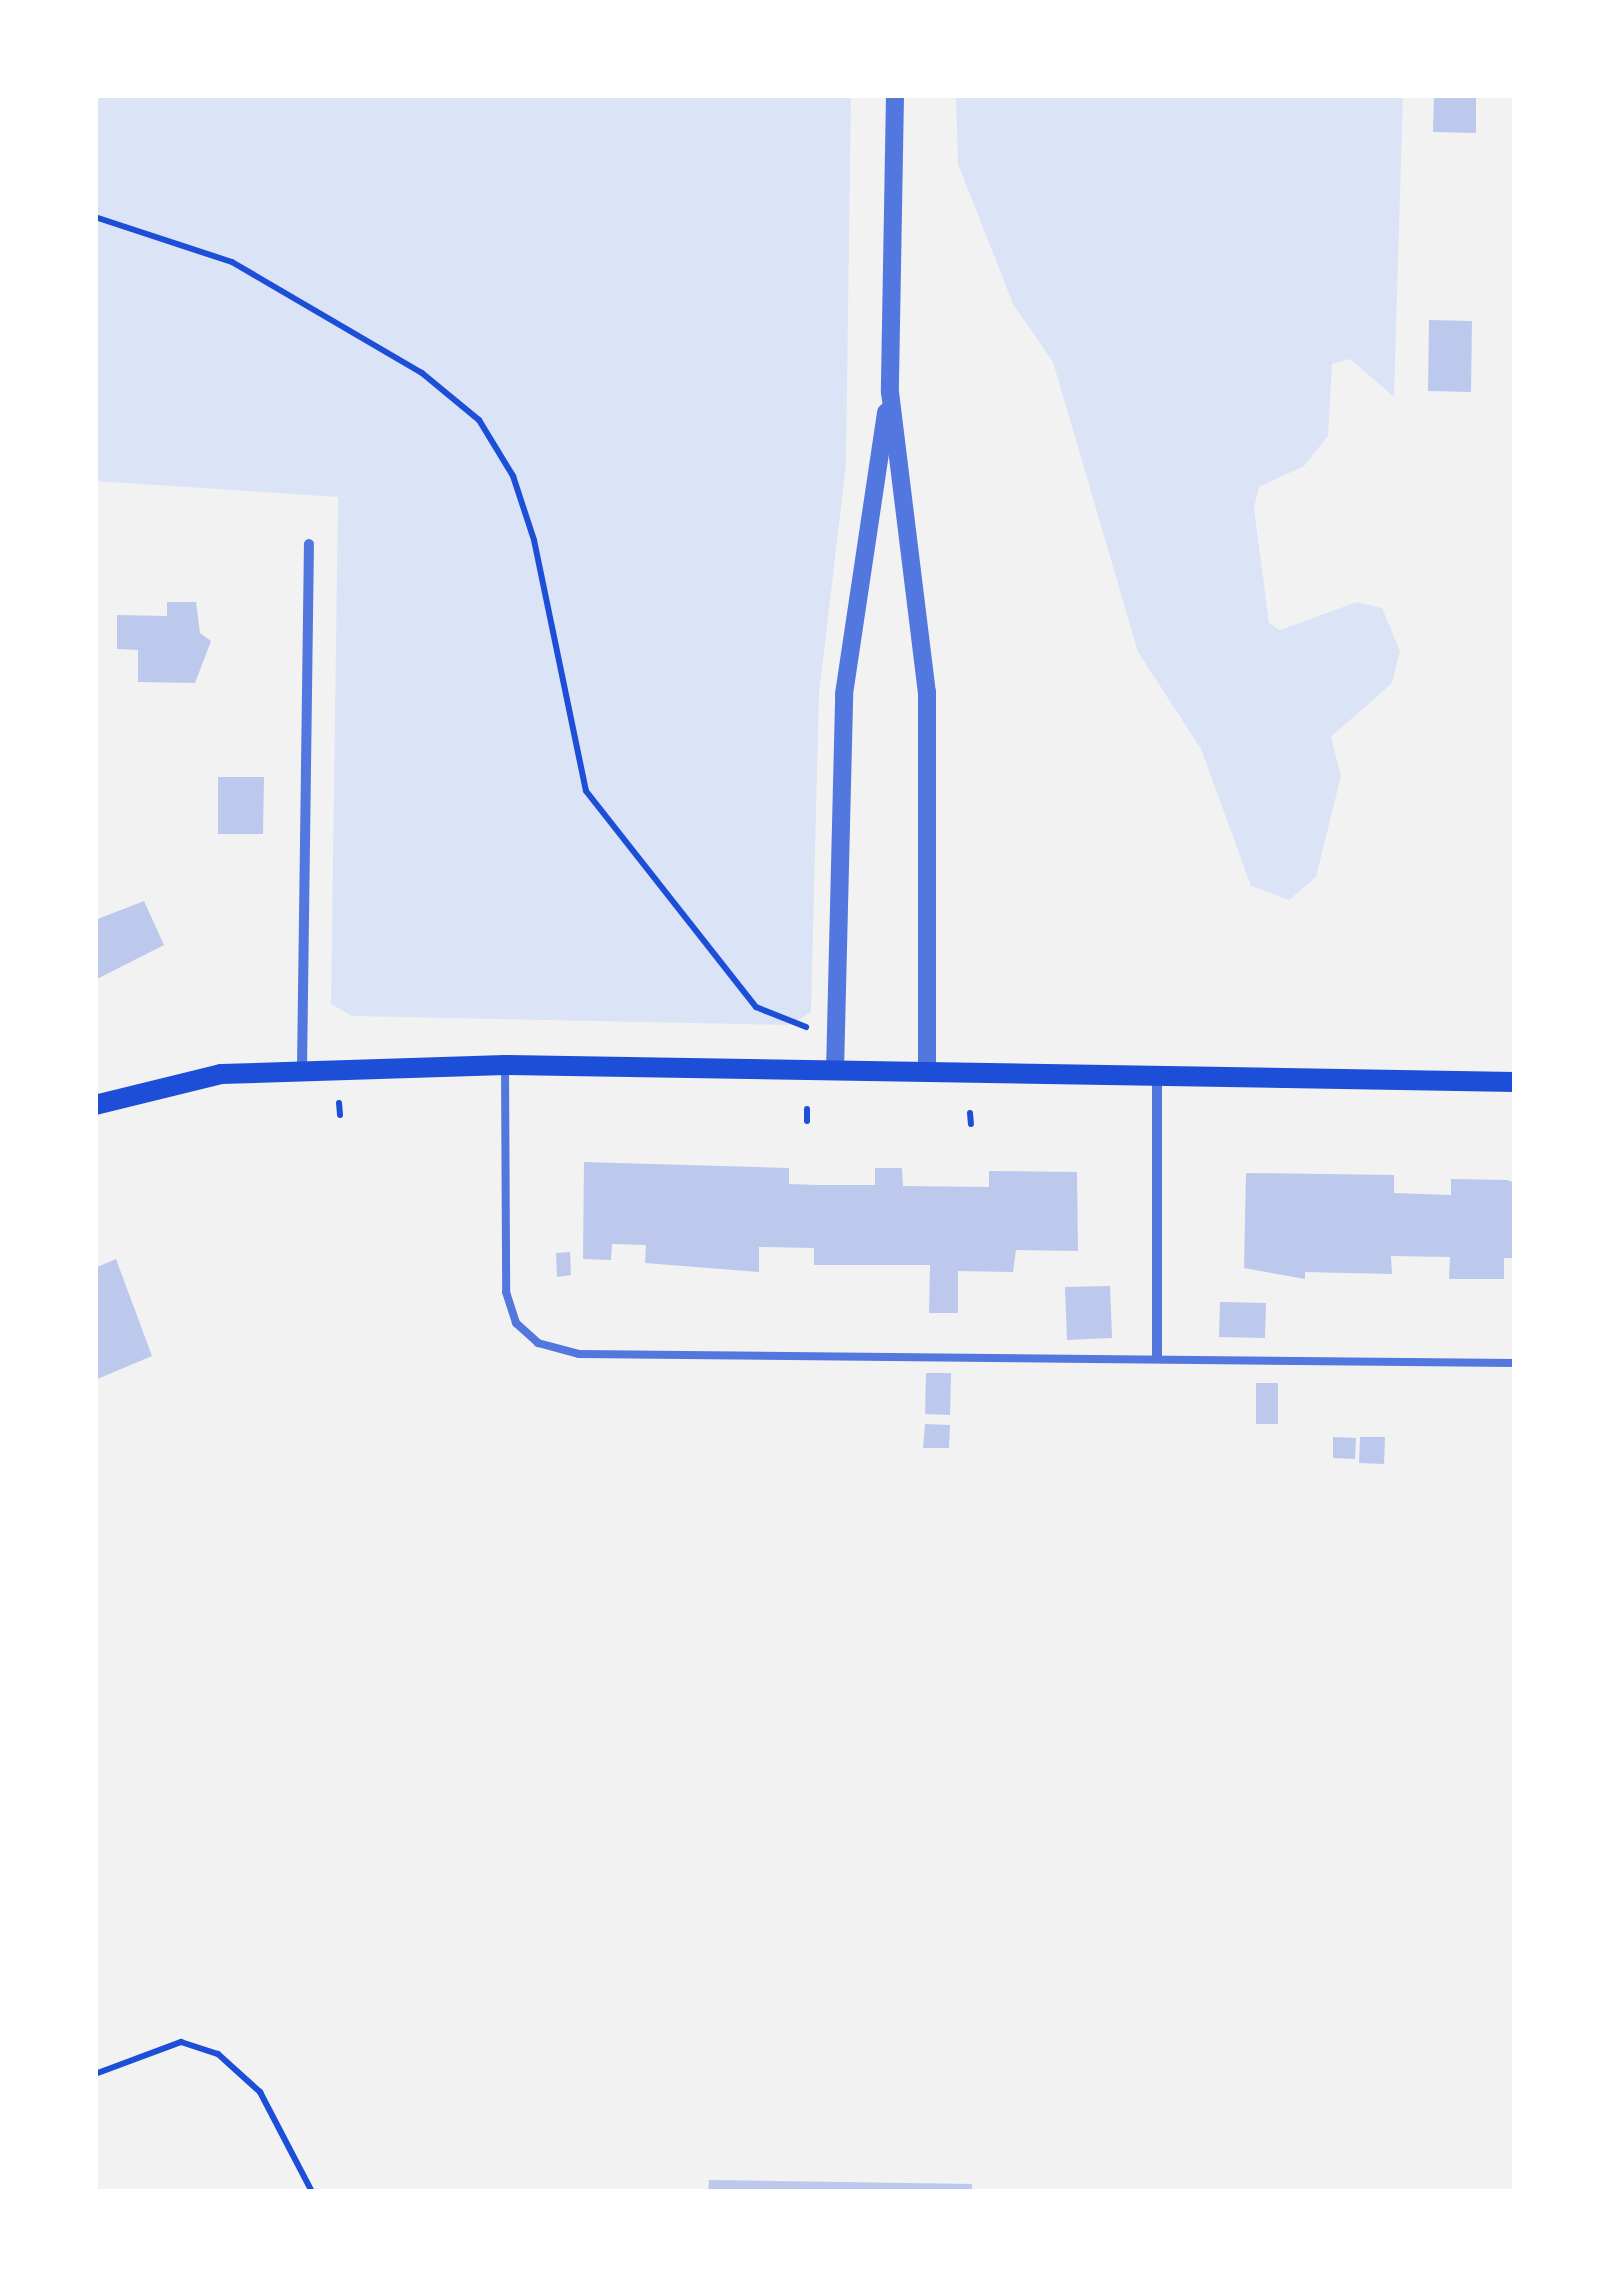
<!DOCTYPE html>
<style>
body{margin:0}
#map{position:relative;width:1610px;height:2287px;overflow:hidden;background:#f2f2f2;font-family:"Titillium Web",sans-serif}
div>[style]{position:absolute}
.green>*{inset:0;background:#dbe4f7}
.building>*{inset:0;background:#bdc9ec}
.path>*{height:6px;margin:-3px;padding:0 3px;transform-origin:3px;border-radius:3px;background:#1d4ed8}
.service>*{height:8px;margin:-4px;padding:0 4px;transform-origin:4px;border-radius:4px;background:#5277de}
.minor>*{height:10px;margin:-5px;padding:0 5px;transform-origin:5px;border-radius:5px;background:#5277de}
.tertiary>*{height:18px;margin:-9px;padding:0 9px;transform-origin:9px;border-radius:9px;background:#5277de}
.secondary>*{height:20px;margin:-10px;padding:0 10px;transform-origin:10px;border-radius:10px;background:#1d4ed8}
span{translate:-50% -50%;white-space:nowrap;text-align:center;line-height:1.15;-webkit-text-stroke:10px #fff;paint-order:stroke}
.frame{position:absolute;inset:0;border:98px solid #fff;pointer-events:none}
</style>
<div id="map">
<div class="green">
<i style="clip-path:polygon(95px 95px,851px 95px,846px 465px,819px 694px,811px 1012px,791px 1025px,352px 1016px,331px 1004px,338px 497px,95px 481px)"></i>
<i style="clip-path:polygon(956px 95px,1403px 95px,1394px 397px,1350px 359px,1332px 364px,1328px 436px,1304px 466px,1259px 487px,1254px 508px,1269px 623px,1280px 630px,1357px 602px,1382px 608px,1400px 651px,1392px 683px,1331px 737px,1341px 776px,1316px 877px,1289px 900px,1251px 886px,1201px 749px,1138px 652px,1053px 362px,1013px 304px,958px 164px)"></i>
</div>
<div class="building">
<i style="clip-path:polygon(1434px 95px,1476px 95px,1476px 133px,1433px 132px)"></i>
<i style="clip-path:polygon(1429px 320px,1472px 321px,1471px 392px,1428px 391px)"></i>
<i style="clip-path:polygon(167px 602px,196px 602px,200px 633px,211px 641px,195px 683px,138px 682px,138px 650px,117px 649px,117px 615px,167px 616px)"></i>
<i style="clip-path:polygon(218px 777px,264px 777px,263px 834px,218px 834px)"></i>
<i style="clip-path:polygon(144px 901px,164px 945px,95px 980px,95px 920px)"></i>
<i style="clip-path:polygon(584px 1162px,789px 1168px,789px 1184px,817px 1185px,875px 1185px,875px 1168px,902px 1168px,903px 1186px,989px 1187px,989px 1171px,1077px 1172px,1078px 1251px,1016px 1250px,1013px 1272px,958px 1271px,958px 1313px,929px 1313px,930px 1265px,814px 1265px,814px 1248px,759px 1247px,759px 1272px,645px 1263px,646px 1245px,612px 1244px,611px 1260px,583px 1259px)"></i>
<i style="clip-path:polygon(1246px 1173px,1394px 1175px,1394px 1193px,1422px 1194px,1451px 1195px,1451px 1179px,1507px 1180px,1515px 1183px,1515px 1258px,1504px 1258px,1504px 1279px,1449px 1279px,1450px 1257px,1391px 1256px,1392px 1274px,1305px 1272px,1305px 1279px,1244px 1268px)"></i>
<i style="clip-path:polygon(570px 1252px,571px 1275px,557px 1277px,556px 1253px)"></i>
<i style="clip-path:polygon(116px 1259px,152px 1356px,95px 1380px,95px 1268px)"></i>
<i style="clip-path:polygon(1110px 1286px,1112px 1338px,1067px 1340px,1065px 1287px)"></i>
<i style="clip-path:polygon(1220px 1302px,1266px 1303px,1265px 1338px,1219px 1337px)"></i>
<i style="clip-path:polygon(926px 1373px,951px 1373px,950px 1415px,925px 1414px)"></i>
<i style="clip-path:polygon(1256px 1383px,1278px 1383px,1278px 1424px,1256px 1424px)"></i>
<i style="clip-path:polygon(925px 1424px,950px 1425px,949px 1448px,923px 1448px)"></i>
<i style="clip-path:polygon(1333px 1437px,1356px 1438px,1355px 1459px,1333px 1458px)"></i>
<i style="clip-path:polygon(1360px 1437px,1385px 1437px,1384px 1464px,1359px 1463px)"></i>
<i style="clip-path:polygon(709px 2180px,972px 2184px,972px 2192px,708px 2192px)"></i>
</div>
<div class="path">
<i style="left:95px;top:217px;width:144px;rotate:18.2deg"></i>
<i style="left:232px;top:262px;width:220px;rotate:30.3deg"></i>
<i style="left:422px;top:373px;width:74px;rotate:39.5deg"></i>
<i style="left:479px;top:420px;width:66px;rotate:58.7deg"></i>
<i style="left:513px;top:476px;width:67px;rotate:71.8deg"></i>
<i style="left:534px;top:540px;width:256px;rotate:78.3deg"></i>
<i style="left:586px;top:791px;width:275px;rotate:51.8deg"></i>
<i style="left:756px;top:1007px;width:54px;rotate:21.8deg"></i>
<i style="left:339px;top:1103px;width:12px;rotate:85deg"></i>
<i style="left:807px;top:1109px;width:12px;rotate:90deg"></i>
<i style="left:970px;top:1113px;width:11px;rotate:85deg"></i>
<i style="left:95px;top:2074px;width:92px;rotate:-20.4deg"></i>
<i style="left:181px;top:2042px;width:39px;rotate:18deg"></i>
<i style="left:218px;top:2054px;width:57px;rotate:42.1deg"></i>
<i style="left:260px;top:2092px;width:113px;rotate:62.5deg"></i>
</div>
<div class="service">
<i style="left:505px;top:1065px;width:227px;rotate:89.7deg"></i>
<i style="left:506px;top:1292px;width:33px;rotate:72deg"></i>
<i style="left:516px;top:1323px;width:30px;rotate:42deg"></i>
<i style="left:538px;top:1343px;width:42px;rotate:15deg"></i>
<i style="left:579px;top:1354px;width:936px;rotate:0.55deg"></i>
</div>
<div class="minor">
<i style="left:302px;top:1069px;width:525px;rotate:-89.24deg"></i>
<i style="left:1157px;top:1077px;width:279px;rotate:90deg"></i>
</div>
<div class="tertiary">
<i style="left:895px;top:95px;width:297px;rotate:91deg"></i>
<i style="left:890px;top:392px;width:302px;rotate:83deg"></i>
<i style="left:927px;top:692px;width:380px;rotate:90deg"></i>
<i style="left:835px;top:1071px;width:377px;rotate:-88.6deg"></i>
<i style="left:844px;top:694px;width:285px;rotate:-81.5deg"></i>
</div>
<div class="secondary">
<i style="left:95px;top:1105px;width:130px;rotate:-13.8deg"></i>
<i style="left:221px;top:1074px;width:284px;rotate:-1.8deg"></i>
<i style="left:505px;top:1065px;width:1010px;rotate:0.96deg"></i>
</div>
<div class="frame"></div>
</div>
